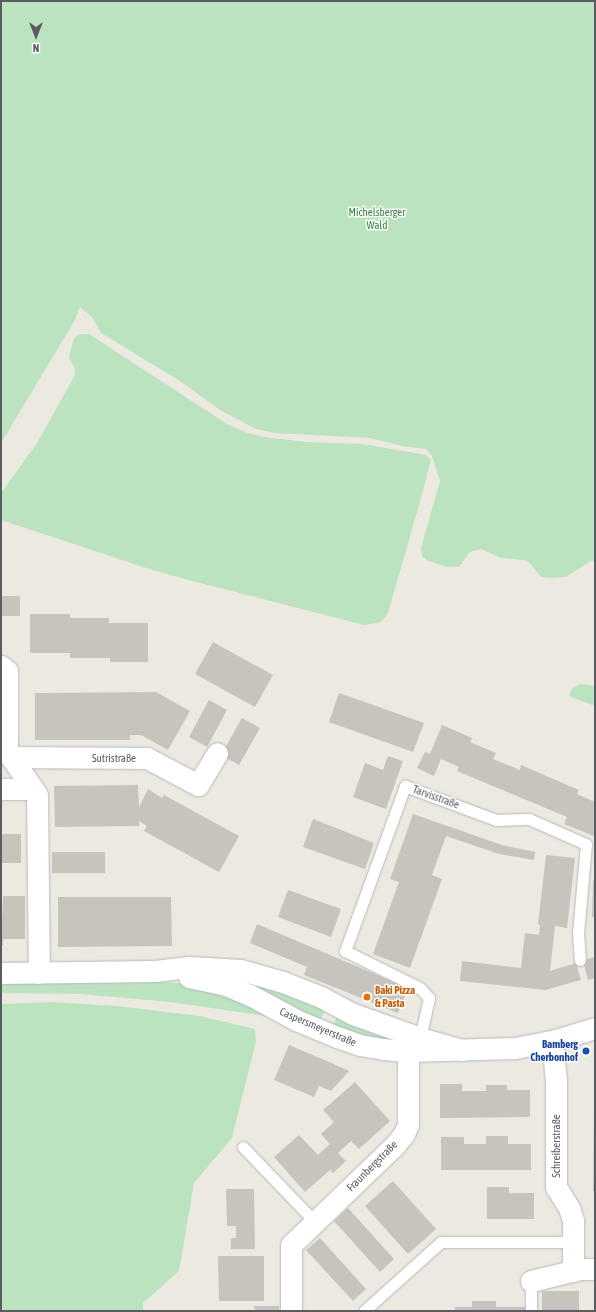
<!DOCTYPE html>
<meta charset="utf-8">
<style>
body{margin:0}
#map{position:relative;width:596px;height:1312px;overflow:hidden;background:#eceae0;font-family:"Asap Condensed",sans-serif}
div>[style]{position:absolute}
.green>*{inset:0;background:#bce3c0}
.building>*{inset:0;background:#c6c4bd}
.roads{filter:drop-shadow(0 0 1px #b6b8bd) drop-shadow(0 0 1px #b6b8bd)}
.service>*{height:11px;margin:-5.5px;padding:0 5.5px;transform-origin:5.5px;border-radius:5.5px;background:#fff}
.minor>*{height:21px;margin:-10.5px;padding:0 10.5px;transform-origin:10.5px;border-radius:10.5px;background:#fff}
.dots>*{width:11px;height:11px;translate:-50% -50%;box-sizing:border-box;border:2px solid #fff;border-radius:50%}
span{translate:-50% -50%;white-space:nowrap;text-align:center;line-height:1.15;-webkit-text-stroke:3px #fff;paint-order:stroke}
.park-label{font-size:11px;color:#368241}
.street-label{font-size:11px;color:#595c61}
.food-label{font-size:11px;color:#c56008;font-weight:700}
.left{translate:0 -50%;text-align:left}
.transit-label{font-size:11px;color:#164399;font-weight:700}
.right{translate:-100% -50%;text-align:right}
.frame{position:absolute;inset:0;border:2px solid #595c61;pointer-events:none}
.north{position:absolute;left:16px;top:16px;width:40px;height:40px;-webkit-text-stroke:3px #fff;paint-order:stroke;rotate:180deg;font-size:11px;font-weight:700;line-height:16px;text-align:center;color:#595c61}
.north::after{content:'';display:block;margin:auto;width:14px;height:18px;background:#595c61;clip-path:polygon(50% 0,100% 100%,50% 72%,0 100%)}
</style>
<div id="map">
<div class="green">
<i style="clip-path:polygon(1px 1px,595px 1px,595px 562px,591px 561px,586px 564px,566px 577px,553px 578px,541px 577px,530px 563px,524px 560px,501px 558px,481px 549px,470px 552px,459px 567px,447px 567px,428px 561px,422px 556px,421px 548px,440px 481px,432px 456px,426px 449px,402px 446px,370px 438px,274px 433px,256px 429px,220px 410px,180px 381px,101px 333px,92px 317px,80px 307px,75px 320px,1px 443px)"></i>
<i style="clip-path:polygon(80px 334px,89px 334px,227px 424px,245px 432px,264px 437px,306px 442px,363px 444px,426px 455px,430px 459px,430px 463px,423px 491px,388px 613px,382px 621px,377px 623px,364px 625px,196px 582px,149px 569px,1px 520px,1px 493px,37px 443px,75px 375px,75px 369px,69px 358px,70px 353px,73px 341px,76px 336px)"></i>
<i style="clip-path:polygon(580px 684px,595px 686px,595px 706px,569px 696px,572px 688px)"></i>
<i style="clip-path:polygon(230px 975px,327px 1007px,319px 1022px)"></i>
<i style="clip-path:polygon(31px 981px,149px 981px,193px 984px,269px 1011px,266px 1016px,170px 1002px,81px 994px,1px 993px,1px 984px)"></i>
<i style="clip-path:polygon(49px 1002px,117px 1006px,200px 1016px,255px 1029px,256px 1042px,232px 1138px,194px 1183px,179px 1271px,143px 1303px,143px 1311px,1px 1311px,1px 1004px)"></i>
<i style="clip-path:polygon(339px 1013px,401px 1038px,402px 1046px,332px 1028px)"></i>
</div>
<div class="building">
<i style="clip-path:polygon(1px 596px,20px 596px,20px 616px,1px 616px)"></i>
<i style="clip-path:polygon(30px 614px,70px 614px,70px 618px,109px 618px,109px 623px,148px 623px,148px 662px,110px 662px,110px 658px,70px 658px,70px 653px,30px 653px)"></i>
<i style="clip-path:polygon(213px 642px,273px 675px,255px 707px,195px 674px)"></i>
<i style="clip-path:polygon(156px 692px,190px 711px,168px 750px,141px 735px,130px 735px,130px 740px,35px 740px,35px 693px)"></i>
<i style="clip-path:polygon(339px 693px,424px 723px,413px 752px,329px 722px)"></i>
<i style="clip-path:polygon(209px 700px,227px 710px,207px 747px,189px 737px)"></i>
<i style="clip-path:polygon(242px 718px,260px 728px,239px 765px,221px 755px)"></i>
<i style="clip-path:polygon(442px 725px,472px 738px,470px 742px,496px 753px,493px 759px,520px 770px,521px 765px,579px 790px,577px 794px,595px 802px,594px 836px,564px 824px,567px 817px,457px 771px,459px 767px,441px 759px,434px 776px,417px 768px,425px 752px,430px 754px)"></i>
<i style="clip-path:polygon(388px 756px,403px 761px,386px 809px,353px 797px,365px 763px,383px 770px)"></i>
<i style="clip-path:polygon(138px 785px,139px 807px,148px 789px,162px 798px,164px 795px,239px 836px,219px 872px,144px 831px,147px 826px,139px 821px,139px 826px,55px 827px,54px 786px)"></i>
<i style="clip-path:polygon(413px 814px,502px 845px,535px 852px,534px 860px,499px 854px,446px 836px,432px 875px,442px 879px,410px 968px,373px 954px,399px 882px,390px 879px)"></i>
<i style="clip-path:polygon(313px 819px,374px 843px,365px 869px,303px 847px)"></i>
<i style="clip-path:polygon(1px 834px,21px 834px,21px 863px,1px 863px)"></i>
<i style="clip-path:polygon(52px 852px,105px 852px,105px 873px,52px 873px)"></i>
<i style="clip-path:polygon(546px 855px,575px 858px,567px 928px,555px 926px,550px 971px,576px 963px,581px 980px,545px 990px,460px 981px,462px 961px,521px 968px,525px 933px,539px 935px,540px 925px,538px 924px)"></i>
<i style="clip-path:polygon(593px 880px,595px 881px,595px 917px,592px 917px)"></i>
<i style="clip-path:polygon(288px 890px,341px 909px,331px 937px,278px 917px)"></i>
<i style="clip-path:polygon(3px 896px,25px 896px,25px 939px,3px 939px,3px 945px,1px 945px)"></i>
<i style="clip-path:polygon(58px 897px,171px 897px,172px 946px,58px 947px)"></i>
<i style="clip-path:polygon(257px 924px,408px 988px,398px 1013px,304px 975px,307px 967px,250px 943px)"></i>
<i style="clip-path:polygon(595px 957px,595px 978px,588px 980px,583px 960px)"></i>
<i style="clip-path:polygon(289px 1045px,329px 1062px,349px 1071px,331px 1091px,319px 1086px,314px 1097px,274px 1080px)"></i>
<i style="clip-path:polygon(355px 1082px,390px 1121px,359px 1149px,351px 1141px,338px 1153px,346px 1161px,333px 1173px,330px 1170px,305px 1192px,274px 1157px,299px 1135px,318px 1155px,330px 1144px,321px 1134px,334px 1122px,323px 1110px)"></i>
<i style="clip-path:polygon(440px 1084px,462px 1084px,462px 1091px,486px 1091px,486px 1085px,507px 1085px,507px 1090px,530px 1090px,530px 1117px,440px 1118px)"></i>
<i style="clip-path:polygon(594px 1100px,595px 1100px,595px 1191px,593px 1191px)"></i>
<i style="clip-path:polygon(486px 1136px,508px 1136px,508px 1144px,531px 1144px,531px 1170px,441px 1170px,441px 1137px,464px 1137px,464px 1144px,486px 1144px)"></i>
<i style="clip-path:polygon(393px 1181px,436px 1229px,408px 1254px,365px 1206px)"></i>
<i style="clip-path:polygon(487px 1187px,509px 1187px,509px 1193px,534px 1193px,534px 1219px,487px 1219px)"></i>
<i style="clip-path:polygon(226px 1189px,254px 1189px,255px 1249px,231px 1249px,231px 1238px,236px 1238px,236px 1226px,227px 1226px)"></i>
<i style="clip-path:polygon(348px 1208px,394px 1259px,380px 1272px,334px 1221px)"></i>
<i style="clip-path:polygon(320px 1238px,366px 1289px,353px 1301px,306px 1250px)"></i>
<i style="clip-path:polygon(218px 1256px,264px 1256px,264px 1301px,219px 1301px)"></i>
<i style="clip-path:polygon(542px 1291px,579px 1291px,579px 1311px,542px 1311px)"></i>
<i style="clip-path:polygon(472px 1301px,496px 1301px,496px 1307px,528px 1307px,528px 1311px,455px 1311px,455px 1307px,472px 1307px)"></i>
<i style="clip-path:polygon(254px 1306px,279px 1306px,279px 1311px,255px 1311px)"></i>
</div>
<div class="roads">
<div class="service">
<i style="left:420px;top:1038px;width:41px;rotate:-77.3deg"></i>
<i style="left:429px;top:998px;width:13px;rotate:-132deg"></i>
<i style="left:420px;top:988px;width:84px;rotate:-153.7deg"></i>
<i style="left:345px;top:951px;width:176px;rotate:-70deg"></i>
<i style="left:405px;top:786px;width:97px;rotate:20.5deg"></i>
<i style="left:496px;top:820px;width:33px;rotate:-2deg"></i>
<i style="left:529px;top:819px;width:62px;rotate:23.7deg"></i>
<i style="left:586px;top:844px;width:89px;rotate:95.1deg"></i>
<i style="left:578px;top:933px;width:27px;rotate:86deg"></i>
<i style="left:243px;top:1147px;width:104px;rotate:46.2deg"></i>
<i style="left:364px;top:1311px;width:103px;rotate:-41.9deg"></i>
<i style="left:441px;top:1242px;width:132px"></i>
<i style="left:531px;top:1311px;width:30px;rotate:-90deg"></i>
</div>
<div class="minor">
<i style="left:1px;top:666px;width:8px;rotate:40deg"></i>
<i style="left:7px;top:671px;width:80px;rotate:90deg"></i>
<i style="left:7px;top:751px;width:53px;rotate:55.7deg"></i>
<i style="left:37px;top:795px;width:178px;rotate:89.4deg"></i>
<i style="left:11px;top:757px;width:136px;rotate:0.4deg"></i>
<i style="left:147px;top:758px;width:58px;rotate:27.9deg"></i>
<i style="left:198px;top:785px;width:37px;rotate:-59deg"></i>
<i style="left:1px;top:789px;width:32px"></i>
<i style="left:1px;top:973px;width:154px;rotate:-0.7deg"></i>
<i style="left:155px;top:971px;width:34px;rotate:-7deg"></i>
<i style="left:189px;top:967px;width:52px;rotate:3.3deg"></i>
<i style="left:241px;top:970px;width:44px;rotate:15.9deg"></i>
<i style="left:283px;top:982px;width:41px;rotate:21.5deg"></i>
<i style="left:321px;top:997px;width:36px;rotate:28deg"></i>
<i style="left:353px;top:1014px;width:71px;rotate:19.7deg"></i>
<i style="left:420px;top:1038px;width:44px;rotate:15.9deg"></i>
<i style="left:189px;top:977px;width:38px;rotate:12deg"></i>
<i style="left:226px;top:985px;width:26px;rotate:23deg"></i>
<i style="left:250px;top:995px;width:52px;rotate:28.5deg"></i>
<i style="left:296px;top:1020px;width:44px;rotate:22.5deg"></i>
<i style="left:337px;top:1037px;width:24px;rotate:19deg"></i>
<i style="left:360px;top:1045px;width:23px;rotate:10deg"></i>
<i style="left:383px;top:1049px;width:25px;rotate:5deg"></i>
<i style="left:408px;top:1051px;width:107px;rotate:-1.6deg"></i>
<i style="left:515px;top:1048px;width:38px;rotate:-11deg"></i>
<i style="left:552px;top:1041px;width:45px;rotate:-16.8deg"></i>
<i style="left:552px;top:1041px;width:40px;rotate:84.3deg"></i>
<i style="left:556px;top:1081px;width:106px;rotate:90deg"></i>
<i style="left:556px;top:1187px;width:25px;rotate:58deg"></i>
<i style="left:569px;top:1208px;width:13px;rotate:72deg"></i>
<i style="left:573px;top:1220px;width:51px;rotate:90deg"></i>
<i style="left:531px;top:1281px;width:50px;rotate:-13.8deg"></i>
<i style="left:580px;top:1269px;width:15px"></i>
<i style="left:291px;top:1311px;width:66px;rotate:-90deg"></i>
<i style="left:291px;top:1245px;width:144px;rotate:-43.9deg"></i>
<i style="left:395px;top:1145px;width:14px;rotate:-51deg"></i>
<i style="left:404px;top:1134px;width:11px;rotate:-68deg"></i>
<i style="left:408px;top:1124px;width:73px;rotate:-90deg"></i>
</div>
</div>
<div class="dots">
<i style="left:367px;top:997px;background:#e8710a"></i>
<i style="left:586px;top:1051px;background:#1a4fb4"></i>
</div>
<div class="park-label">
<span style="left:377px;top:219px">Michelsberger<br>Wald</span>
</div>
<div class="street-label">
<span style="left:114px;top:758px">Sutristraße</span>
<span style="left:436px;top:797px;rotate:20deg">Tarvisstraße</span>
<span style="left:318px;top:1027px;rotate:23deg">Caspersmeyerstraße</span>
<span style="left:556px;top:1146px;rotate:-90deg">Schreiberstraße</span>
<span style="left:372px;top:1166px;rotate:-45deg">Fraunbergstraße</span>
</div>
<div class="food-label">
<span class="left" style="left:375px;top:997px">Baki Pizza<br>&amp; Pasta</span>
</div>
<div class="transit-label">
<span class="right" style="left:578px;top:1051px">Bamberg<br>Cherbonhof</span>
</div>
<div class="frame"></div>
<div class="north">N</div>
</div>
